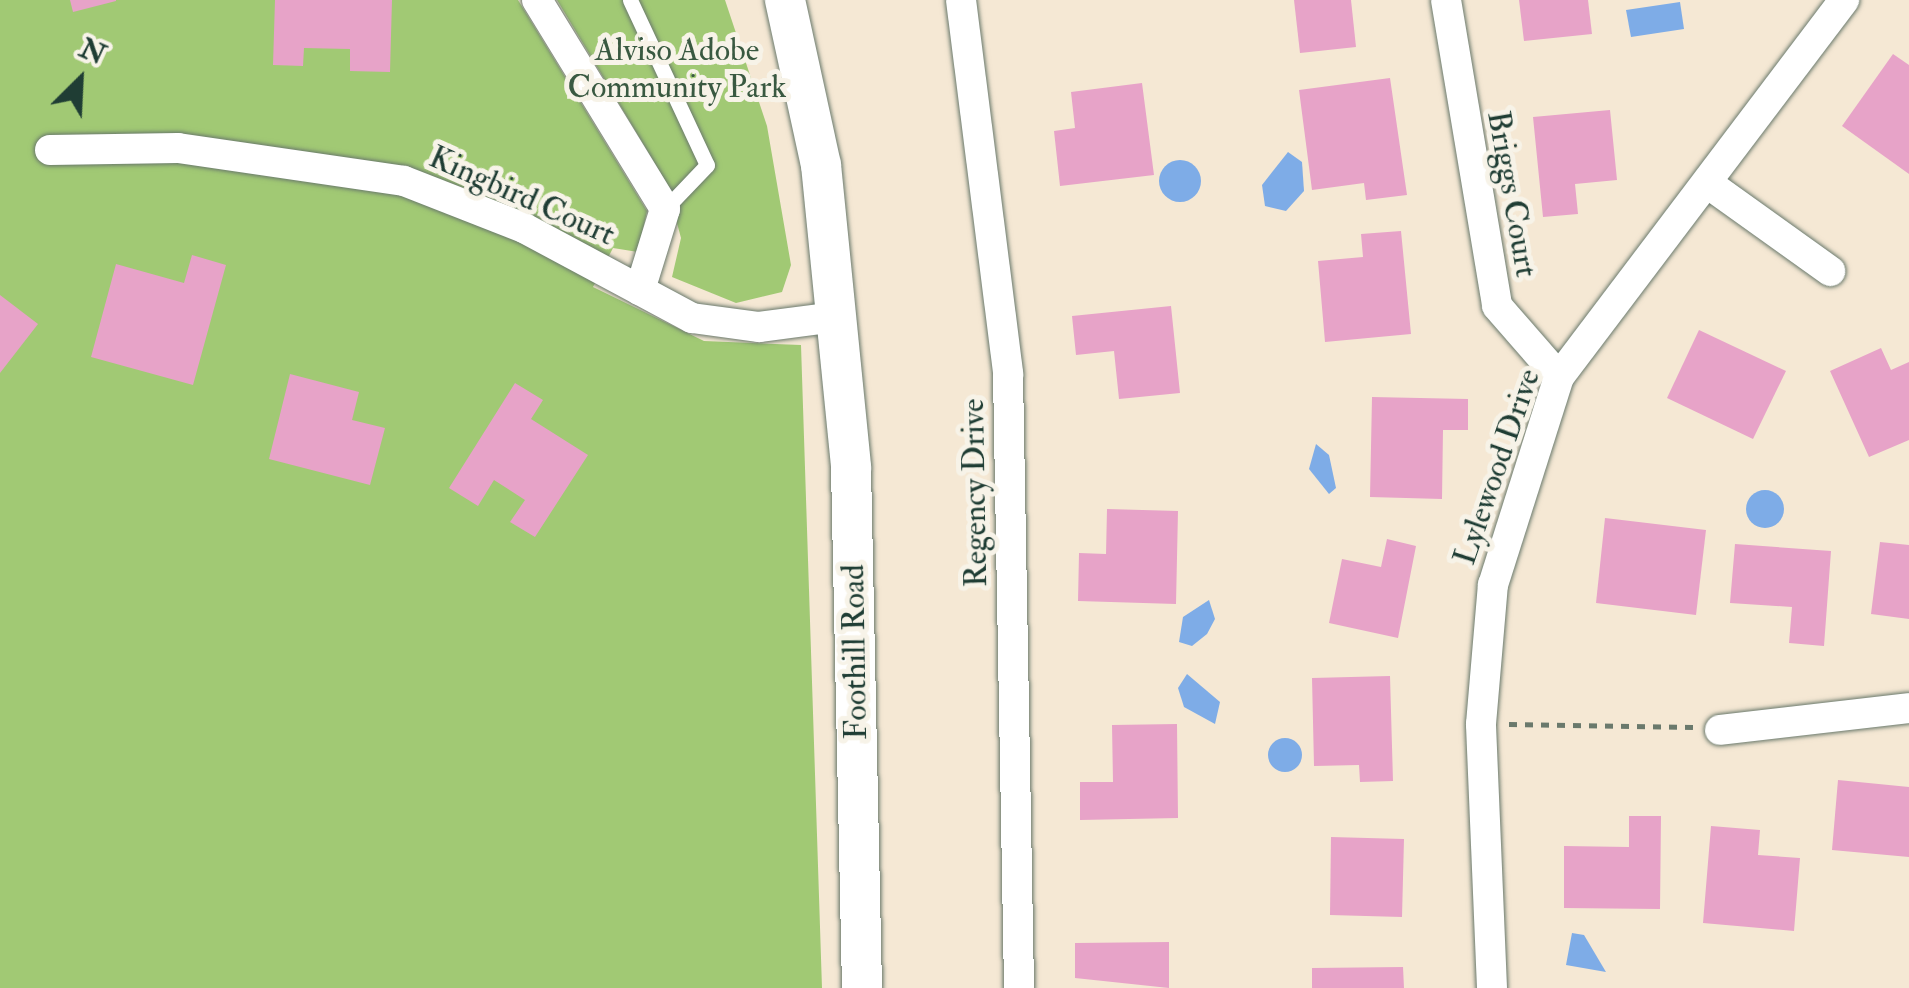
<!DOCTYPE html>
<style>
body{margin:0}
#map{position:relative;width:1909px;height:988px;overflow:hidden;background:#f5e8d4;font-family:"IM FELL Double Pica",serif}
div>[style]{position:absolute}
.green>*{inset:0;background:#a1c974}
.water>*{inset:0;background:#7eace7}
.round{border-radius:50%}
.building>*{inset:0;background:#e7a3c8}
.path>*{height:5px;margin-top:-2.5px;transform-origin:0;background:repeating-linear-gradient(90deg,#6a796c 0 8px,transparent 0 16px)}
.roads{filter:drop-shadow(0 0 2px #6a796c) drop-shadow(0 0 2px #6a796c)}
.service>*{height:15px;margin:-7.5px;padding:0 7.5px;transform-origin:7.5px;border-radius:7.5px;background:#fff}
.minor>*{height:30px;margin:-15px;padding:0 15px;transform-origin:15px;border-radius:15px;background:#fff}
.secondary>*{height:40px;margin:-20px;padding:0 20px;transform-origin:20px;border-radius:20px;background:#fff}
span{translate:-50% -50%;white-space:nowrap;text-align:center;line-height:1.15;-webkit-text-stroke:10px #f7f3e8;paint-order:stroke}
.park-label{font-size:32px;color:#395941}
.street-label{font-size:32px;color:#1f3d34}
.north{position:absolute;left:30px;top:30px;width:100px;height:100px;-webkit-text-stroke:8px #f7f3e8;paint-order:stroke;rotate:24deg;font-size:28px;font-weight:700;line-height:40px;text-align:center;color:#1f3d34}
.north::after{content:'';display:block;margin:auto;width:35px;height:45px;background:#1f3d34;clip-path:polygon(50% 0,100% 100%,50% 72%,0 100%)}
</style>
<div id="map">
<div class="green">
<i style="clip-path:polygon(0 0,518px 0,647px 211px,638px 252px,613px 248px,593px 287px,704px 341px,801px 345px,822px 988px,0 988px)"></i>
<i style="clip-path:polygon(557px 0,725px 0,767px 126px,791px 265px,782px 292px,736px 303px,672px 277px,681px 238px,666px 182px)"></i>
</div>
<div class="water">
<i style="clip-path:polygon(1680px 2px,1684px 29px,1631px 37px,1626px 10px)"></i>
<i style="clip-path:polygon(1288px 152px,1302px 162px,1304px 191px,1286px 211px,1265px 206px,1262px 185px)"></i>
<i class="round" style="left:1159px;top:160px;width:42px;height:42px"></i>
<i style="clip-path:polygon(1316px 444px,1329px 455px,1336px 488px,1329px 494px,1309px 469px)"></i>
<i class="round" style="left:1746px;top:490px;width:38px;height:38px"></i>
<i style="clip-path:polygon(1209px 600px,1215px 619px,1207px 634px,1192px 646px,1179px 642px,1183px 617px)"></i>
<i style="clip-path:polygon(1187px 674px,1220px 702px,1215px 724px,1184px 707px,1178px 688px)"></i>
<i class="round" style="left:1268px;top:738px;width:34px;height:34px"></i>
<i style="clip-path:polygon(1572px 933px,1584px 935px,1606px 972px,1566px 965px)"></i>
</div>
<div class="building">
<i style="clip-path:polygon(70px 0,116px 0,116px 1px,73px 12px)"></i>
<i style="clip-path:polygon(275px 0,392px 0,390px 72px,350px 71px,350px 49px,304px 48px,303px 66px,273px 65px)"></i>
<i style="clip-path:polygon(1294px 0,1351px 0,1356px 47px,1300px 53px)"></i>
<i style="clip-path:polygon(1519px 0,1588px 0,1592px 34px,1524px 41px)"></i>
<i style="clip-path:polygon(1893px 54px,1909px 65px,1909px 174px,1842px 126px)"></i>
<i style="clip-path:polygon(1390px 78px,1407px 195px,1366px 200px,1364px 183px,1312px 190px,1299px 90px)"></i>
<i style="clip-path:polygon(1142px 83px,1154px 175px,1060px 186px,1054px 131px,1075px 128px,1071px 92px)"></i>
<i style="clip-path:polygon(1610px 110px,1617px 180px,1575px 184px,1578px 214px,1543px 217px,1533px 117px)"></i>
<i style="clip-path:polygon(1401px 231px,1411px 334px,1325px 342px,1318px 261px,1363px 257px,1361px 234px)"></i>
<i style="clip-path:polygon(192px 255px,226px 265px,193px 385px,91px 357px,116px 264px,184px 283px)"></i>
<i style="clip-path:polygon(0 295px,38px 324px,0 373px)"></i>
<i style="clip-path:polygon(1171px 306px,1180px 393px,1119px 399px,1114px 351px,1076px 355px,1072px 316px)"></i>
<i style="clip-path:polygon(1699px 330px,1786px 371px,1753px 439px,1667px 398px)"></i>
<i style="clip-path:polygon(1881px 348px,1891px 370px,1909px 362px,1909px 440px,1869px 457px,1830px 371px)"></i>
<i style="clip-path:polygon(290px 374px,359px 392px,352px 420px,385px 428px,370px 485px,269px 459px)"></i>
<i style="clip-path:polygon(515px 383px,543px 400px,531px 419px,588px 455px,535px 537px,510px 522px,525px 500px,494px 480px,478px 506px,449px 488px)"></i>
<i style="clip-path:polygon(1372px 397px,1468px 399px,1468px 430px,1443px 430px,1442px 499px,1370px 497px)"></i>
<i style="clip-path:polygon(1107px 509px,1178px 511px,1176px 604px,1078px 601px,1079px 553px,1106px 554px)"></i>
<i style="clip-path:polygon(1605px 518px,1706px 530px,1696px 615px,1596px 603px)"></i>
<i style="clip-path:polygon(1387px 539px,1416px 546px,1398px 638px,1329px 623px,1342px 559px,1381px 567px)"></i>
<i style="clip-path:polygon(1880px 542px,1909px 545px,1909px 619px,1871px 614px)"></i>
<i style="clip-path:polygon(1735px 544px,1831px 551px,1824px 646px,1789px 643px,1792px 607px,1730px 603px)"></i>
<i style="clip-path:polygon(1390px 676px,1393px 781px,1360px 782px,1359px 765px,1314px 766px,1312px 678px)"></i>
<i style="clip-path:polygon(1177px 724px,1178px 818px,1080px 820px,1080px 782px,1113px 782px,1112px 725px)"></i>
<i style="clip-path:polygon(1838px 780px,1909px 787px,1909px 857px,1832px 850px)"></i>
<i style="clip-path:polygon(1629px 816px,1661px 816px,1660px 909px,1564px 908px,1564px 846px,1629px 847px)"></i>
<i style="clip-path:polygon(1711px 826px,1760px 830px,1758px 855px,1800px 858px,1794px 931px,1703px 923px)"></i>
<i style="clip-path:polygon(1331px 837px,1404px 839px,1402px 917px,1330px 915px)"></i>
<i style="clip-path:polygon(1169px 942px,1169px 988px,1075px 978px,1075px 943px)"></i>
<i style="clip-path:polygon(1403px 967px,1404px 988px,1312px 988px,1312px 968px)"></i>
</div>
<div class="path">
<i style="left:1509px;top:724px;width:184px;rotate:0.9deg"></i>
</div>
<div class="roads">
<div class="service">
<i style="left:630px;top:0;width:182px;rotate:65deg"></i>
<i style="left:707px;top:165px;width:61px;rotate:133.7deg"></i>
</div>
<div class="minor">
<i style="left:537px;top:0;width:245px;rotate:58.5deg"></i>
<i style="left:665px;top:209px;width:85px;rotate:107.2deg"></i>
<i style="left:961px;top:0;width:377px;rotate:82.8deg"></i>
<i style="left:1008px;top:374px;width:614px;rotate:88.97deg"></i>
<i style="left:1446px;top:0;width:310px;rotate:80.5deg"></i>
<i style="left:1497px;top:306px;width:94px;rotate:48.9deg"></i>
<i style="left:50px;top:150px;width:128px;rotate:-0.9deg"></i>
<i style="left:178px;top:148px;width:228px;rotate:8.3deg"></i>
<i style="left:404px;top:181px;width:129px;rotate:21.4deg"></i>
<i style="left:524px;top:228px;width:191px;rotate:28.2deg"></i>
<i style="left:692px;top:318px;width:68px;rotate:7.7deg"></i>
<i style="left:759px;top:327px;width:78px;rotate:-7.4deg"></i>
<i style="left:1710px;top:185px;width:148px;rotate:35.6deg"></i>
<i style="left:1720px;top:730px;width:190px;rotate:-6.6deg"></i>
<i style="left:1492px;top:988px;width:264px;rotate:-92.4deg"></i>
<i style="left:1481px;top:724px;width:140px;rotate:-85.1deg"></i>
<i style="left:1493px;top:585px;width:218px;rotate:-72.4deg"></i>
<i style="left:1559px;top:377px;width:473px;rotate:-52.9deg"></i>
</div>
<div class="secondary">
<i style="left:785px;top:0;width:169px;rotate:77.7deg"></i>
<i style="left:821px;top:165px;width:304px;rotate:84.3deg"></i>
<i style="left:851px;top:468px;width:520px;rotate:88.79deg"></i>
</div>
</div>
<div class="park-label">
<span style="left:677px;top:69px">Alviso Adobe<br>Community Park</span>
</div>
<div class="street-label">
<span style="left:1512px;top:194px;rotate:80deg">Briggs Court</span>
<span style="left:522px;top:196px;rotate:24deg">Kingbird Court</span>
<span style="left:1497px;top:467px;rotate:-71deg">Lylewood Drive</span>
<span style="left:975px;top:493px;rotate:-91deg">Regency Drive</span>
<span style="left:855px;top:652px;rotate:-91deg">Foothill Road</span>
</div>
<div class="north">N</div>
</div>
